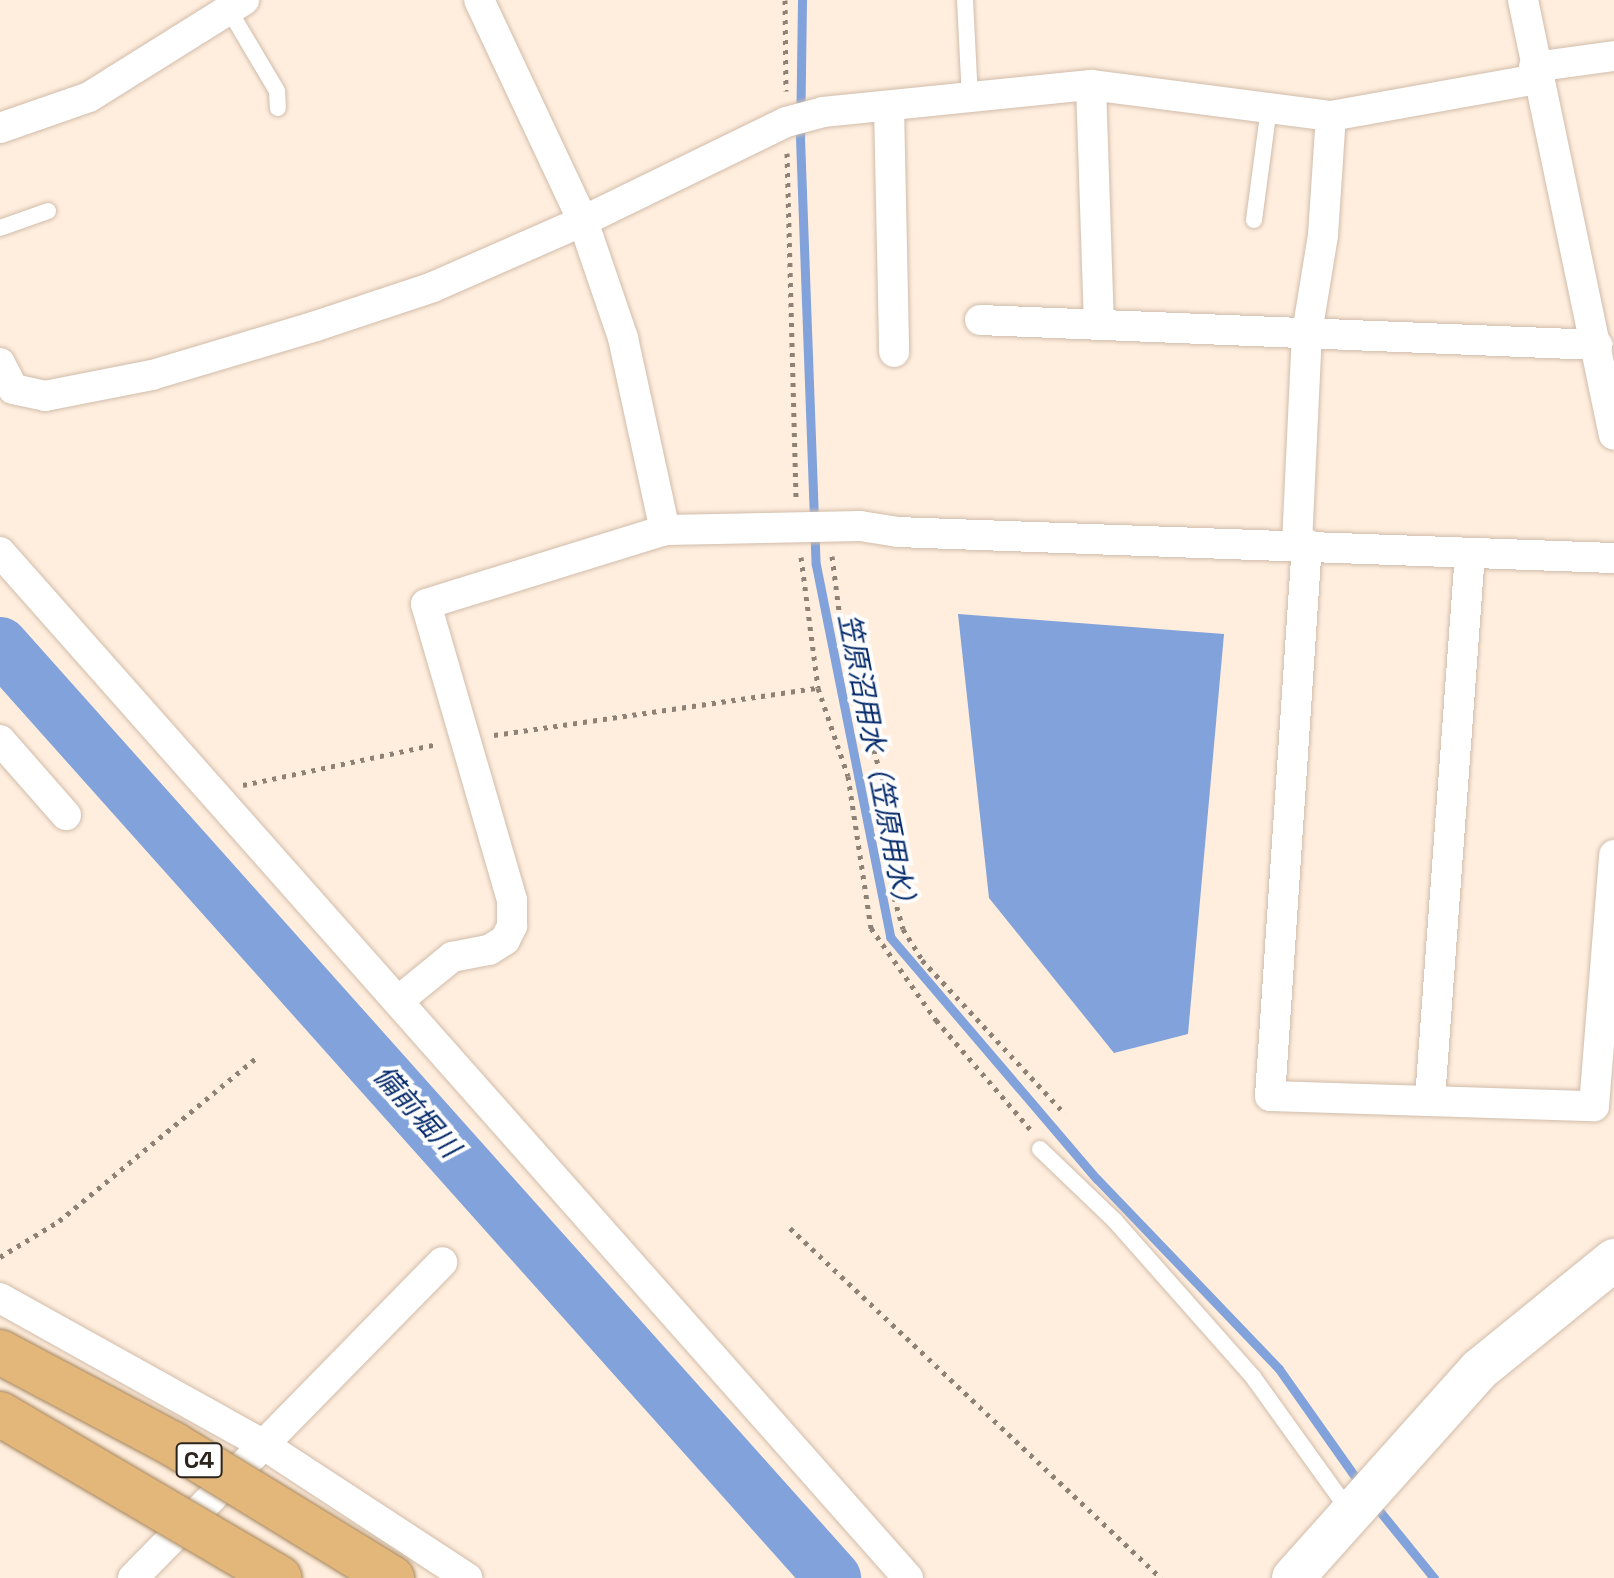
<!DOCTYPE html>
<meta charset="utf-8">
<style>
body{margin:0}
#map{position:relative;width:1614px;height:1578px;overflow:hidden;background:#ffeede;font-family:"Space Grotesk","Noto Sans JP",sans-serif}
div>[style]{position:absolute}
.water>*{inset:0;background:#81a2da}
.stream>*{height:9px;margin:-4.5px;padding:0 4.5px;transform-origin:4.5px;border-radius:4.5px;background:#81a2da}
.river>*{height:56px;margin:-28px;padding:0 28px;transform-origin:28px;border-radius:28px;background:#81a2da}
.path>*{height:5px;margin-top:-2.5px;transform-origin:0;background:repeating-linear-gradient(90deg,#8e8277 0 4px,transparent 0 10px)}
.roads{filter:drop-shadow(0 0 2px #d1bcaa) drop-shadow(0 0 2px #d1bcaa)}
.lane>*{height:16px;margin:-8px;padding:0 8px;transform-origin:8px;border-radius:8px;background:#fff}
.street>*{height:30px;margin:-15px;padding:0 15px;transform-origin:15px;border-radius:15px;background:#fff}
.secondary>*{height:42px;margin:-21px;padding:0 21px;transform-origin:21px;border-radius:21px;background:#fff}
.bridges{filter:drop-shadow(0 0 2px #a38359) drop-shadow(0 0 2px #a38359)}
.highway-bridge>*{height:44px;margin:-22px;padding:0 22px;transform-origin:22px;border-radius:22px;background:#e3b679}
span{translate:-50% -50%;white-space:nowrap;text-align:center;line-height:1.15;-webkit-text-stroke:8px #fefefe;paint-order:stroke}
.shield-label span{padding:2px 6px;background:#fefefe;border:2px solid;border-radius:6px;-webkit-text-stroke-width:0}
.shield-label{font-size:24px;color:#2c241d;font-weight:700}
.water-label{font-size:28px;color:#062b6c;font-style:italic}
</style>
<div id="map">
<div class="water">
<i style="clip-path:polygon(958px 614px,1224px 634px,1188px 1034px,1114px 1053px,989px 898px)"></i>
</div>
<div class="stream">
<i style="left:802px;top:0;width:138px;rotate:90.8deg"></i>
<i style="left:800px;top:138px;width:427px;rotate:87.9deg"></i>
<i style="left:816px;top:565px;width:379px;rotate:78.7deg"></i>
<i style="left:890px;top:937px;width:318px;rotate:49.5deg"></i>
<i style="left:1097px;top:1179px;width:263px;rotate:46.2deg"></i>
<i style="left:1279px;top:1369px;width:141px;rotate:54.8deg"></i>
<i style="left:1373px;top:1503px;width:97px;rotate:50.9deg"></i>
</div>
<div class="river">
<i style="left:0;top:645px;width:1251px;rotate:48.24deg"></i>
</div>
<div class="path">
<i style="left:785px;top:0;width:91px;rotate:89.4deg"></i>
<i style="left:787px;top:153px;width:346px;rotate:88.5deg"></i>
<i style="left:832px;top:556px;width:79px;rotate:82.7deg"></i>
<i style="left:842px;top:634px;width:159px;rotate:74.6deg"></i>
<i style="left:884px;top:787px;width:110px;rotate:84.8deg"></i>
<i style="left:894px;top:897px;width:33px;rotate:74deg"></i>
<i style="left:903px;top:929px;width:36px;rotate:58deg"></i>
<i style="left:922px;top:960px;width:210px;rotate:47.1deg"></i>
<i style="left:801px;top:557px;width:132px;rotate:82.6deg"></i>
<i style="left:818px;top:688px;width:93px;rotate:71.2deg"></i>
<i style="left:848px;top:776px;width:154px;rotate:81.4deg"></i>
<i style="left:871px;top:928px;width:113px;rotate:54.8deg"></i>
<i style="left:936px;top:1020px;width:145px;rotate:49.2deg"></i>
<i style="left:494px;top:735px;width:327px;rotate:-8.3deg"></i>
<i style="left:243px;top:785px;width:198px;rotate:-11.9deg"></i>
<i style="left:790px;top:1228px;width:510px;rotate:43.33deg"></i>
<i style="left:0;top:1257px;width:69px;rotate:-31.4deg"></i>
<i style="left:59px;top:1221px;width:257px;rotate:-39.6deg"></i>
</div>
<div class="roads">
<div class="lane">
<i style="left:965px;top:0;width:98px;rotate:87.1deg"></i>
<i style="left:229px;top:10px;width:94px;rotate:59.3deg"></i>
<i style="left:277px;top:91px;width:17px;rotate:87deg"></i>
<i style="left:1254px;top:220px;width:113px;rotate:-82.4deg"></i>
<i style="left:0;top:228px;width:51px;rotate:-19.5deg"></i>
<i style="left:1040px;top:1149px;width:104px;rotate:43.8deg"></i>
<i style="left:1115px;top:1221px;width:208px;rotate:48.5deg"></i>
<i style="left:1253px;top:1377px;width:166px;rotate:54.3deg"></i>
</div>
<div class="street">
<i style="left:479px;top:0;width:244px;rotate:64.8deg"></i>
<i style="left:583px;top:221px;width:124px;rotate:71.1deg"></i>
<i style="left:623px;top:338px;width:197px;rotate:77.7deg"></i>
<i style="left:1523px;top:0;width:444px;rotate:78.2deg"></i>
<i style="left:1534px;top:67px;width:81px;rotate:-7.8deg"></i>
<i style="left:1091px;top:85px;width:239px;rotate:88.1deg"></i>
<i style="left:889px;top:106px;width:246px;rotate:88.8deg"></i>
<i style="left:0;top:128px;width:94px;rotate:-19.2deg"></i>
<i style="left:89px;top:97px;width:183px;rotate:-32deg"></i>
<i style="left:980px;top:320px;width:618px;rotate:2.32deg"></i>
<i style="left:0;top:363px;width:29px;rotate:63deg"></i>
<i style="left:13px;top:389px;width:33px;rotate:12deg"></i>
<i style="left:45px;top:396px;width:109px;rotate:-11.1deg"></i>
<i style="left:152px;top:375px;width:171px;rotate:-16.6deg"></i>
<i style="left:316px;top:326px;width:123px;rotate:-18.4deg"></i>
<i style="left:433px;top:287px;width:164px;rotate:-23.7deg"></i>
<i style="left:583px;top:221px;width:226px;rotate:-26deg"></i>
<i style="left:786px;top:122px;width:38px;rotate:-15deg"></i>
<i style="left:823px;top:112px;width:269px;rotate:-5.8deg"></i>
<i style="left:1091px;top:85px;width:242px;rotate:7.4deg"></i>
<i style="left:1331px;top:116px;width:208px;rotate:-10.2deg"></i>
<i style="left:1297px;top:544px;width:211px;rotate:-87.3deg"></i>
<i style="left:1307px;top:333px;width:99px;rotate:-80.7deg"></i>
<i style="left:1323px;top:235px;width:119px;rotate:-86.2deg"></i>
<i style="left:1307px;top:544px;width:553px;rotate:93.83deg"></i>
<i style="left:1270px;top:1096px;width:324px;rotate:1.8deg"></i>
<i style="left:1594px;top:1106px;width:252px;rotate:-85.4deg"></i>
<i style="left:0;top:552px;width:1370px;rotate:48.49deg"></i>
<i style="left:0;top:740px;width:100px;rotate:48.7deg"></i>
<i style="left:398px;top:1001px;width:70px;rotate:-39.2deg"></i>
<i style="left:452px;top:957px;width:38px;rotate:-11deg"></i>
<i style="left:489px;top:950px;width:19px;rotate:-32deg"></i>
<i style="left:505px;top:940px;width:16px;rotate:-63deg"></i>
<i style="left:512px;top:926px;width:26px;rotate:-90deg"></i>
<i style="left:512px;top:900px;width:308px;rotate:-106.2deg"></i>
<i style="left:426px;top:604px;width:250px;rotate:-17.2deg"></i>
<i style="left:665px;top:530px;width:195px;rotate:-1.2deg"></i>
<i style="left:860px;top:526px;width:37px;rotate:9deg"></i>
<i style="left:897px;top:532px;width:717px;rotate:2.08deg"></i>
<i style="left:1430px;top:1099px;width:547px;rotate:-85.81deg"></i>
<i style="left:0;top:1298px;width:302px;rotate:29.1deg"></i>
<i style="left:264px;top:1445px;width:243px;rotate:33.2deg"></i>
<i style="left:133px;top:1578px;width:442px;rotate:-45.6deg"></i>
</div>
<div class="secondary">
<i style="left:1293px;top:1578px;width:280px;rotate:-48.2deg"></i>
<i style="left:1480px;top:1369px;width:173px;rotate:-39.1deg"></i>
</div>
</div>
<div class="bridges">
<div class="highway-bridge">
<i style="left:0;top:1352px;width:196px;rotate:28deg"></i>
<i style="left:173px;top:1444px;width:257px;rotate:31.5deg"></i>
<i style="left:0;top:1414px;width:324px;rotate:30.4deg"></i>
</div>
</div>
<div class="shield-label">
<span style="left:199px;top:1460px">C4</span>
</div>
<div class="water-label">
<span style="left:878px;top:765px;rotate:79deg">笠原沼用水（笠原用水）</span>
<span style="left:417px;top:1111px;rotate:48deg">備前堀川</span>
</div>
</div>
